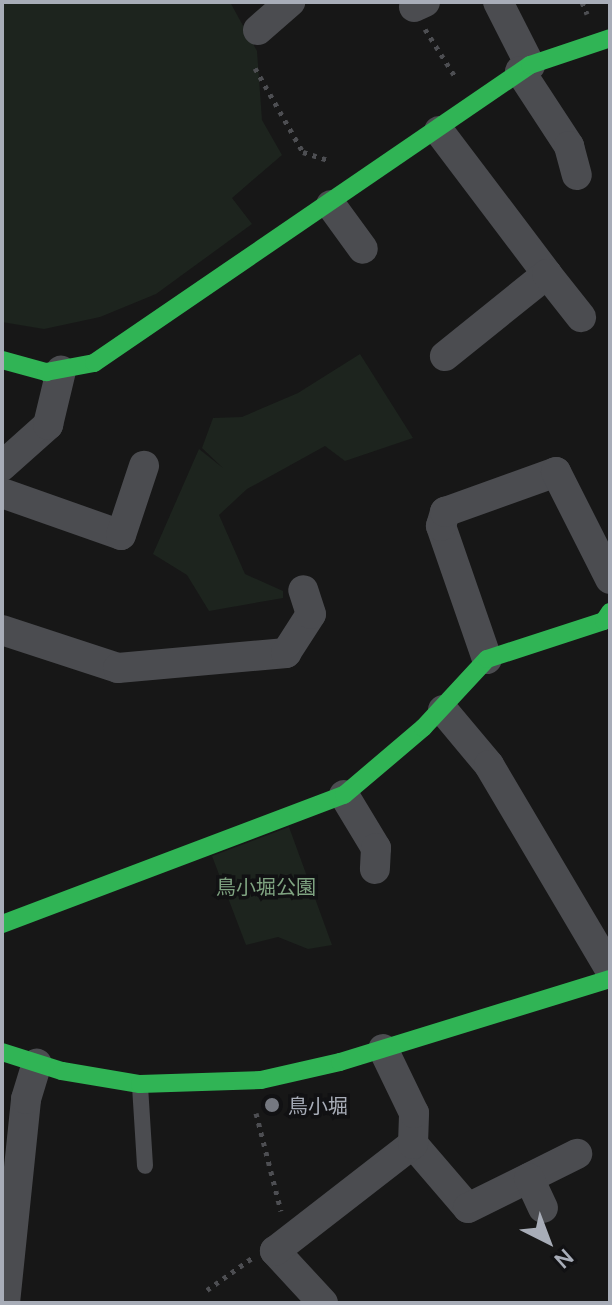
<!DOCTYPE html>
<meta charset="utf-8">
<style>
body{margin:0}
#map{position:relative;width:612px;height:1305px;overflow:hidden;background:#171717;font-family:Manrope,"Noto Sans JP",sans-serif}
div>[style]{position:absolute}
.green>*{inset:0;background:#1d241e}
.path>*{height:5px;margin-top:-2.5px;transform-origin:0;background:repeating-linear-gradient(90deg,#4d4e52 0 4px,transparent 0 10px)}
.lane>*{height:16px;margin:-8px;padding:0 8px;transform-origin:8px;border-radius:8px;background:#4b4c50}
.street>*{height:30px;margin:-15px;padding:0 15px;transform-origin:15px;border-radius:15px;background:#4b4c50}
.fast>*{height:18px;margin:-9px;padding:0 9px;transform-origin:9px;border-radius:9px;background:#30b455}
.dots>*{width:22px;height:22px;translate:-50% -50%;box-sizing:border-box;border:4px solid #111113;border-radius:50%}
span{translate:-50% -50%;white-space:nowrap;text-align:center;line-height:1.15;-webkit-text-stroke:7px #111113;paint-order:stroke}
.park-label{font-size:20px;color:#7fa381}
.poi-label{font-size:20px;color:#a8adb8}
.left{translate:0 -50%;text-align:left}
.frame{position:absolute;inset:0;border:4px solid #a8adb8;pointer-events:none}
.north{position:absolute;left:508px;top:1201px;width:80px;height:80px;-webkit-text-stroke:6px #111113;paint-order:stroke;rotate:138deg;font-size:22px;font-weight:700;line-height:32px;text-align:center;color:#a8adb8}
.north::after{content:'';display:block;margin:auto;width:28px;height:36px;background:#a8adb8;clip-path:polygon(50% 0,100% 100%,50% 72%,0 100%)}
</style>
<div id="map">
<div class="green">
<i style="clip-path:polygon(2px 2px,230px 2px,257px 51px,262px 120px,282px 155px,232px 198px,252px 224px,156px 294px,100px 317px,44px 329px,2px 322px)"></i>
<i style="clip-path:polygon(360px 354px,413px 438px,345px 461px,325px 446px,247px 489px,219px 515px,245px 574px,283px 591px,283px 598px,209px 611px,187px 575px,153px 554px,199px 449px,223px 468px,202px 448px,213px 418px,242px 417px,298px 393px)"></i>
<i style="clip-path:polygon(289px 827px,332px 945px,308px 949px,278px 937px,246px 945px,212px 856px)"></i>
</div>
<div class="path">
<i style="left:582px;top:2px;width:13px;rotate:67deg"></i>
<i style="left:425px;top:29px;width:58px;rotate:57.7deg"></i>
<i style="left:255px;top:68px;width:97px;rotate:60.3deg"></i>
<i style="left:303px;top:152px;width:29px;rotate:18deg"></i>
<i style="left:256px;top:1113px;width:101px;rotate:75.7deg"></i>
<i style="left:207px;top:1290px;width:55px;rotate:-35.4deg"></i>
</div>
<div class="lane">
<i style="left:140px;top:1086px;width:80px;rotate:86.4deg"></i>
</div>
<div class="street">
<i style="left:498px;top:2px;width:71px;rotate:63.1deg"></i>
<i style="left:414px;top:7px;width:12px;rotate:-24deg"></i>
<i style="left:258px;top:30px;width:43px;rotate:-41.2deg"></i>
<i style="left:520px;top:71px;width:90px;rotate:56.8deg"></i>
<i style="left:569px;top:146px;width:30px;rotate:75deg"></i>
<i style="left:439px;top:131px;width:179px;rotate:52.9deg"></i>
<i style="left:547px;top:274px;width:131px;rotate:141.2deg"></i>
<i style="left:331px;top:205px;width:54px;rotate:54deg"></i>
<i style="left:547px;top:274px;width:55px;rotate:51.7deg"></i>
<i style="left:2px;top:466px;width:62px;rotate:-41.7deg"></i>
<i style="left:48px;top:425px;width:56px;rotate:-76.5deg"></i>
<i style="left:2px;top:493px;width:126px;rotate:19.4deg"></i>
<i style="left:121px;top:535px;width:73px;rotate:-71.6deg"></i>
<i style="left:2px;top:630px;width:122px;rotate:18.1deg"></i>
<i style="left:118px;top:668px;width:169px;rotate:-5.1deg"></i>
<i style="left:286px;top:653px;width:46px;rotate:-57.3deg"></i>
<i style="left:311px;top:614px;width:25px;rotate:-108deg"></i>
<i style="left:487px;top:659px;width:141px;rotate:-109.1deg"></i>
<i style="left:441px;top:526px;width:15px;rotate:-74deg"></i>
<i style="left:445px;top:512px;width:118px;rotate:-19.8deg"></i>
<i style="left:556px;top:472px;width:120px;rotate:63.2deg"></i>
<i style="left:443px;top:710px;width:72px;rotate:50.1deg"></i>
<i style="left:489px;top:765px;width:238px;rotate:59.4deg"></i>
<i style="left:344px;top:795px;width:62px;rotate:58.9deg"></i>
<i style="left:376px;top:848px;width:21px;rotate:93deg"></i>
<i style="left:413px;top:1144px;width:84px;rotate:49.3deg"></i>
<i style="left:468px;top:1208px;width:122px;rotate:-26.4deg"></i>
<i style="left:529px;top:1178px;width:33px;rotate:65deg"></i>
<i style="left:5px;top:1303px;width:205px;rotate:-84.1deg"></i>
<i style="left:26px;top:1099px;width:37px;rotate:-73deg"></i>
<i style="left:323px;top:1303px;width:71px;rotate:-132.7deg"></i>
<i style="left:275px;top:1251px;width:175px;rotate:-37.8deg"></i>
<i style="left:413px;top:1144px;width:31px;rotate:-88deg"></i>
<i style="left:414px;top:1113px;width:71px;rotate:-115.8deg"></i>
</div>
<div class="fast">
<i style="left:2px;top:360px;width:46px;rotate:15.3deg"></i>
<i style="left:46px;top:372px;width:49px;rotate:-10.6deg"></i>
<i style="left:94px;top:363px;width:528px;rotate:-34.35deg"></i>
<i style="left:530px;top:65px;width:84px;rotate:-18.6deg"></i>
<i style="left:2px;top:924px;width:366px;rotate:-20.7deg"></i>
<i style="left:344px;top:795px;width:104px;rotate:-40.3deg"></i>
<i style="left:423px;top:728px;width:94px;rotate:-47.2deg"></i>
<i style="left:487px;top:659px;width:123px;rotate:-18deg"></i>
<i style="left:604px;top:621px;width:11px;rotate:-56deg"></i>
<i style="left:2px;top:1052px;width:63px;rotate:17.6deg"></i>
<i style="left:62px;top:1071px;width:79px;rotate:9.5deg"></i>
<i style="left:140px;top:1084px;width:121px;rotate:-1.9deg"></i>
<i style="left:261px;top:1080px;width:81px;rotate:-12.8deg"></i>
<i style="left:340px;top:1062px;width:282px;rotate:-17.1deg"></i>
</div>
<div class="dots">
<i style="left:272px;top:1105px;background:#757880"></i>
</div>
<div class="park-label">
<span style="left:266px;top:886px">鳥小堀公園</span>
</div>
<div class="poi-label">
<span class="left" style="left:288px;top:1105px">鳥小堀</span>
</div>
<div class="frame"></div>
<div class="north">N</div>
</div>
